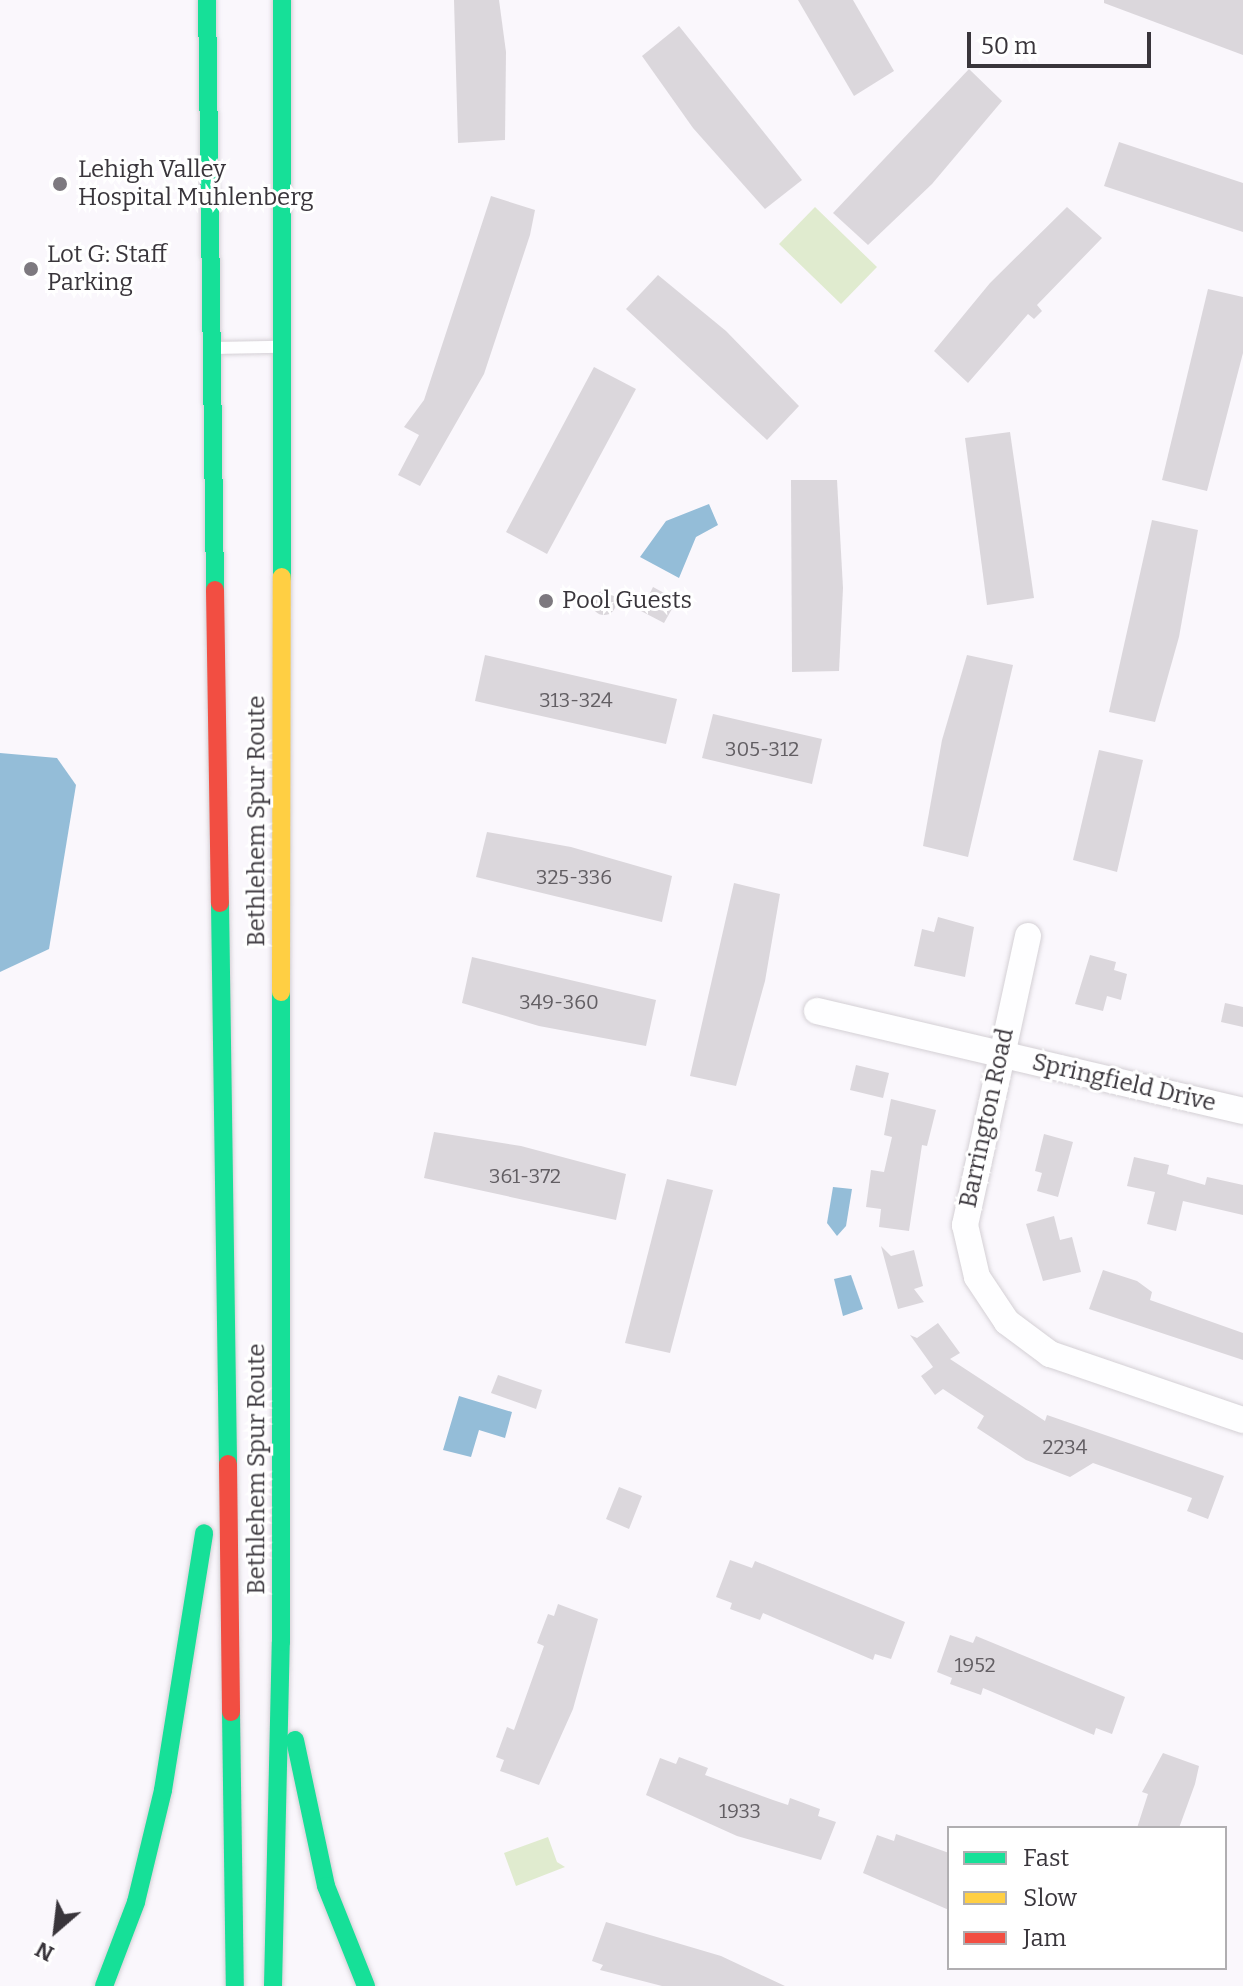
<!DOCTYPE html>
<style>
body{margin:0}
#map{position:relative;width:1243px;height:1986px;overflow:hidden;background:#faf7fc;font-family:Bitter,serif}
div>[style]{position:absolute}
.green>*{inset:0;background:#e0ebcf}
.water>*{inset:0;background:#94bdd8}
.building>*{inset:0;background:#dbd7dc}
.round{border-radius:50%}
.roads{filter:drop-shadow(0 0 2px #d4d0d5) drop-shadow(0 0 2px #d4d0d5)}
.lane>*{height:12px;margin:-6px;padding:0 6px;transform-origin:6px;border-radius:6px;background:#fefeff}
.street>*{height:26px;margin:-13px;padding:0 13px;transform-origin:13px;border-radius:13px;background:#fefeff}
.fast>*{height:18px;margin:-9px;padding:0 9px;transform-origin:9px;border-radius:9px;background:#16e098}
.slow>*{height:18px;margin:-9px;padding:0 9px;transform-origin:9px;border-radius:9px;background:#ffcf43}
.jam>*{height:18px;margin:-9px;padding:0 9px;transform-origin:9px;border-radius:9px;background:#f24e42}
.dots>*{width:22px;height:22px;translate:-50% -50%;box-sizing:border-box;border:4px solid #fff;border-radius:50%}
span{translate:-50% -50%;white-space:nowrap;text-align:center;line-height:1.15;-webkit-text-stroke:6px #fff;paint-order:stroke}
.number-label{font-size:20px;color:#625e63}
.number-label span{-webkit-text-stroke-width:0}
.poi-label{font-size:24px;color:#39353b}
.left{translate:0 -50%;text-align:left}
.street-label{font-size:24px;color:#39353b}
.legend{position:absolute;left:947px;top:1826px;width:280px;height:144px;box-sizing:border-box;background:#fff;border:2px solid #b0aeb1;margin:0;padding:10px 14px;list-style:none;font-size:24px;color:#39353b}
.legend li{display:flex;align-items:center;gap:16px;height:40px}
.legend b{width:40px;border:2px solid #b0aeb1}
.north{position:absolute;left:16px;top:1890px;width:80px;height:80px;-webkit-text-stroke:6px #fff;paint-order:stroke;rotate:208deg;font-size:22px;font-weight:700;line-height:32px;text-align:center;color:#39353b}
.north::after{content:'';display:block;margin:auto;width:28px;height:36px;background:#39353b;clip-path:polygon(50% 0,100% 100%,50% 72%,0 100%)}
.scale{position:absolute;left:967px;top:32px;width:184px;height:36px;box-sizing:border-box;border:4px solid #39353b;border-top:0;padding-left:10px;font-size:24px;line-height:28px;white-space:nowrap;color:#39353b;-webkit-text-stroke:6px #fff;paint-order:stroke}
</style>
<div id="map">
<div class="green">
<i style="clip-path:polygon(815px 207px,877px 267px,841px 304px,779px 244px)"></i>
<i style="clip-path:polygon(548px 1837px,557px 1862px,565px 1867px,516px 1886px,504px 1853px)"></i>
</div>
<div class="water">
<i style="clip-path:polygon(709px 504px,718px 525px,696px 537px,679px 578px,640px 557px,666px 521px)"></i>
<i style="clip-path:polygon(0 753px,57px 758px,76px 785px,49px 949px,0 972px)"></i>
<i style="clip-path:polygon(833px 1187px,852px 1189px,846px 1226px,837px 1236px,827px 1223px)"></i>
<i style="clip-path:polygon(851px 1275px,863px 1309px,843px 1316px,834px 1279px)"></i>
<i style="clip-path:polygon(459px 1396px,512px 1412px,505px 1438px,479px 1430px,471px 1457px,443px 1450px)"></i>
</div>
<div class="building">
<i style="clip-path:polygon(454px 0,499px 0,506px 52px,505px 140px,458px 143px)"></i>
<i style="clip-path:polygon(798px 0,853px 0,894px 71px,854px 96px)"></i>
<i style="clip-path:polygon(1104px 0,1243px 0,1243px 55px,1104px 3px)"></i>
<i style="clip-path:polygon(679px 26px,802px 180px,765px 209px,693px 128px,642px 56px)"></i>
<i style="clip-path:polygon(969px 69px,1002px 101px,932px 184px,868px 245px,833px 213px)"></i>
<i style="clip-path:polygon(1119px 142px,1243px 183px,1243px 232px,1104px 186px)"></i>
<i style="clip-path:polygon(491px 196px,535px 210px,530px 235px,484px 374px,420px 486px,398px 475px,419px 435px,404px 427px,424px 400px)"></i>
<i style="clip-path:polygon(1067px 207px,1102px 238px,1037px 305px,1042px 311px,1034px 319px,1028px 314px,968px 383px,934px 351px,990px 283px)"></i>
<i style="clip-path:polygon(658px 275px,726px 331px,799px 406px,767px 440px,626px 309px)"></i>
<i style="clip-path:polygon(1208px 289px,1243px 297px,1243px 353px,1207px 491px,1162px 480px)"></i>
<i style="clip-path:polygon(594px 367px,636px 389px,547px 554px,506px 532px)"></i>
<i style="clip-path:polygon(1010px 432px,1034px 598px,987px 605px,965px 438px)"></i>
<i style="clip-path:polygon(791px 480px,837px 480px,843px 588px,839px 671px,792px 672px)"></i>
<i style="clip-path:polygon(1152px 520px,1198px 530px,1179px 637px,1155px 722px,1109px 712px)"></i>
<i style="clip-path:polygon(653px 587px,677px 600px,664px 623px,641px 611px)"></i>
<i class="round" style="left:592px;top:591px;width:24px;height:24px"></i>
<i style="clip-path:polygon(485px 655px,677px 699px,666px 744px,475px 701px)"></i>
<i style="clip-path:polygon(967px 655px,1013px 665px,968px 857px,923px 846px,942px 740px)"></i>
<i style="clip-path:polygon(713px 714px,822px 739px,812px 784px,702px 758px)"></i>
<i style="clip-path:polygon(1099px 750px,1143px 760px,1117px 872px,1073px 860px)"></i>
<i style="clip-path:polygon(487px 832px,571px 847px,672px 876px,662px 922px,476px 877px)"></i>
<i style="clip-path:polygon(734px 883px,780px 894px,765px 981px,736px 1086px,690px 1076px)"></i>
<i style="clip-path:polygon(938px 917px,974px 927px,965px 977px,914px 966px,922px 929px,934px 932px)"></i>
<i style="clip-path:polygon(1090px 955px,1116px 962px,1114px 970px,1127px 974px,1121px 1000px,1107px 996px,1103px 1011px,1075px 1004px)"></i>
<i style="clip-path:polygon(472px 957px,656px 1000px,646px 1046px,539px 1026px,462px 1003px)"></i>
<i style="clip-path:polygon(1225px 1003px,1243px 1007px,1243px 1027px,1221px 1022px)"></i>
<i style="clip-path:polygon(856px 1065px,889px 1073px,883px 1098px,850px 1090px)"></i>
<i style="clip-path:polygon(891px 1099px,936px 1110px,927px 1146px,922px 1145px,909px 1231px,879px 1227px,881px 1209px,866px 1207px,871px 1170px,884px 1172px,892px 1137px,884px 1135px)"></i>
<i style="clip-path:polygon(434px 1132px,521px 1146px,626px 1174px,616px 1220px,424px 1178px)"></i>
<i style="clip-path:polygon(1044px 1134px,1073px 1142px,1058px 1197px,1037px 1191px,1042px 1173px,1035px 1171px)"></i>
<i style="clip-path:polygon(1134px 1157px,1169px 1165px,1167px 1174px,1205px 1185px,1207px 1177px,1243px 1185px,1243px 1215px,1183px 1201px,1176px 1231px,1147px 1224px,1155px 1192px,1127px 1186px)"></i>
<i style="clip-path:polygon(667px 1179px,713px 1190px,670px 1353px,625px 1343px)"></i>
<i style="clip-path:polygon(1054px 1216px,1060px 1240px,1072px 1237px,1081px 1272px,1043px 1281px,1026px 1224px)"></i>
<i style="clip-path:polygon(881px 1246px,891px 1256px,914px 1250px,923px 1286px,914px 1289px,924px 1302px,898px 1309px)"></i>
<i style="clip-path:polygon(1103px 1270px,1137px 1281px,1152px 1292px,1150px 1300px,1243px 1333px,1243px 1360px,1089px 1309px)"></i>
<i style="clip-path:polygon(938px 1323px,960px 1353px,950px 1359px,1045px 1421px,1047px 1415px,1224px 1476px,1208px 1519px,1187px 1511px,1192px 1498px,1093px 1463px,1070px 1477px,1026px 1460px,977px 1428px,984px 1416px,943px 1389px,935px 1395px,921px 1376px,933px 1367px,910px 1335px,917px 1338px)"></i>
<i style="clip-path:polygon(498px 1375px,542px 1390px,536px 1409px,491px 1393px)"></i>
<i style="clip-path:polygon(619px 1487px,642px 1496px,629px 1529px,606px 1519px)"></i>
<i style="clip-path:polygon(730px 1560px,752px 1568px,755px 1561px,905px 1622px,891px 1659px,875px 1654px,873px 1660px,763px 1613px,760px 1620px,730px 1609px,732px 1603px,716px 1597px)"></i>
<i style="clip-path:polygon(558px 1604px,598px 1619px,573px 1709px,539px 1785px,500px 1771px,504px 1760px,496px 1757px,507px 1727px,514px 1730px,544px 1646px,537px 1643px,548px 1614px,554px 1616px)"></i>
<i style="clip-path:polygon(950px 1635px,973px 1643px,976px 1636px,1125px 1697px,1112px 1734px,1096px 1728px,1094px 1735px,983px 1688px,981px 1695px,950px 1684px,952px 1678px,937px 1672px)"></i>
<i style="clip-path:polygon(1163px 1753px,1199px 1766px,1195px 1784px,1179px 1828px,1137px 1828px,1148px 1794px,1142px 1792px)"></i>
<i style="clip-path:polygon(679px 1757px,708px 1768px,705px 1775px,773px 1800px,788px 1805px,790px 1798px,820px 1809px,818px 1816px,836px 1822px,821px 1860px,737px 1836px,646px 1795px,660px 1758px,676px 1764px)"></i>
<i style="clip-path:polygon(896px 1834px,949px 1853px,949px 1910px,863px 1873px,877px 1835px,894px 1841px)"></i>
<i style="clip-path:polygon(606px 1922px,721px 1956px,785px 1986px,662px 1986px,600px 1970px,603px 1965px,592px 1961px)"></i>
</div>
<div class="roads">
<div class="lane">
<i style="left:220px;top:348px;width:54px;rotate:-1.1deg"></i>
</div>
<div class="street">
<i style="left:1028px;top:936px;width:296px;rotate:102.3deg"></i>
<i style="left:965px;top:1225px;width:53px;rotate:77deg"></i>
<i style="left:977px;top:1277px;width:54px;rotate:56.3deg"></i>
<i style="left:1007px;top:1322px;width:54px;rotate:36.7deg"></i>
<i style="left:1050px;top:1354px;width:204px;rotate:18.9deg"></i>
<i style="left:817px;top:1011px;width:438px;rotate:13.2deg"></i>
</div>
<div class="fast">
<i style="left:207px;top:0;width:590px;rotate:89.22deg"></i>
<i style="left:282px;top:577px;width:577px;rotate:-90deg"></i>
<i style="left:220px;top:903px;width:561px;rotate:89.18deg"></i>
<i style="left:231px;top:1712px;width:274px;rotate:89.2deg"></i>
<i style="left:295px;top:1740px;width:149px;rotate:78deg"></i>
<i style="left:326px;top:1886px;width:108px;rotate:68.2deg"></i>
<i style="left:104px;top:1986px;width:90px;rotate:-69.1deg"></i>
<i style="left:136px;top:1902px;width:115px;rotate:-76.4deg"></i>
<i style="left:163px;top:1790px;width:260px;rotate:-80.9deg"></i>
<i style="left:273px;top:1986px;width:344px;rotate:-88.7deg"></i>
<i style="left:281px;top:1642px;width:650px;rotate:-90deg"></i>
</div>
<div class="slow">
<i style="left:281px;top:992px;width:415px;rotate:-89.9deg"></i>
</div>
<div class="jam">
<i style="left:215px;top:590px;width:313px;rotate:89.1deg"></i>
<i style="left:228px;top:1464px;width:248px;rotate:89.3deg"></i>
</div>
</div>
<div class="dots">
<i style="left:60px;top:184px;background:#7d797f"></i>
<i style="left:31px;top:269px;background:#7d797f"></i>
<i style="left:546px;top:601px;background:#7d797f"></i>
</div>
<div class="number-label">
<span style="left:576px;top:700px">313-324</span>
<span style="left:762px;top:749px">305-312</span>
<span style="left:574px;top:877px">325-336</span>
<span style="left:559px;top:1002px">349-360</span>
<span style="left:525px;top:1176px">361-372</span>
<span style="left:1065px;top:1447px">2234</span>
<span style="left:975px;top:1665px">1952</span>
<span style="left:740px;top:1811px">1933</span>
</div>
<div class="poi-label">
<span class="left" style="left:78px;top:184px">Lehigh Valley<br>Hospital Muhlenberg</span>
<span class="left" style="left:47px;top:269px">Lot G: Staff<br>Parking</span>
<span class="left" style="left:562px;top:601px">Pool Guests</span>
</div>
<div class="street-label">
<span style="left:257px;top:821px;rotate:-90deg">Bethlehem Spur Route</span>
<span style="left:1124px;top:1083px;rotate:13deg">Springfield Drive</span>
<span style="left:987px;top:1118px;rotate:-78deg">Barrington Road</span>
<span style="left:257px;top:1469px;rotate:-90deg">Bethlehem Spur Route</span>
</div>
<ul class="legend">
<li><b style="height:10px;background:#16e098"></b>Fast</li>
<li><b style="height:10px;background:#ffcf43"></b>Slow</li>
<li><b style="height:10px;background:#f24e42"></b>Jam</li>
</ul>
<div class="north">N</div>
<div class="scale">50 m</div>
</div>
